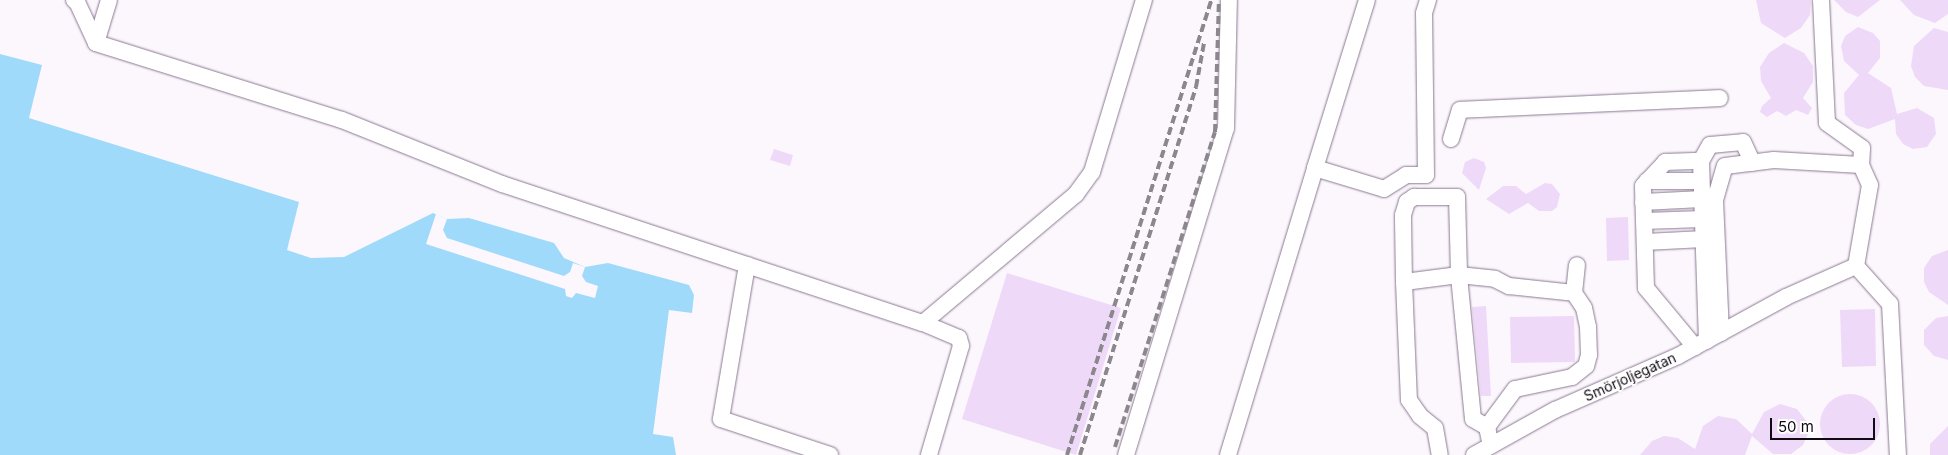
<!DOCTYPE html>
<meta charset="utf-8">
<style>
body{margin:0}
#map{position:relative;width:1948px;height:455px;overflow:hidden;background:#fcf7fd;font-family:Inter,sans-serif}
div>[style]{position:absolute}
.water>*{inset:0;background:#a0dafa}
.pier>*{inset:0;background:#fcf7fd}
.building>*{inset:0;background:#efd9f9}
.round{border-radius:50%}
.roads{filter:drop-shadow(0 0 1px #8a7892) drop-shadow(0 0 1px #8a7892)}
.minor>*{height:16px;margin:-8px;padding:0 8px;transform-origin:8px;border-radius:8px;background:#fff}
.rail>*{height:4px;margin-top:-2px;transform-origin:0;background:repeating-linear-gradient(90deg,#8c868d 0 8px,transparent 0 12px)}
span{translate:-50% -50%;white-space:nowrap;text-align:center;line-height:1.15;-webkit-text-stroke:4px #fff;paint-order:stroke}
.street-label{font-size:14px;color:#100a13}
.scale{position:absolute;left:1770px;top:418px;width:105px;height:22px;box-sizing:border-box;border:2px solid #100a13;border-top:0;padding-left:6px;font-size:15px;line-height:18px;white-space:nowrap;color:#100a13;-webkit-text-stroke:4px #fff;paint-order:stroke}
</style>
<div id="map">
<div class="water">
<i style="clip-path:polygon(0 54px,42px 65px,29px 118px,299px 202px,287px 250px,311px 258px,344px 257px,433px 213px,447px 219px,469px 218px,554px 243px,564px 258px,585px 267px,608px 263px,689px 285px,694px 295px,692px 313px,669px 310px,653px 434px,673px 437px,676px 455px,0 455px)"></i>
</div>
<div class="pier">
<i style="clip-path:polygon(436px 214px,447px 219px,443px 230px,447px 238px,564px 276px,570px 272px,573px 263px,585px 267px,582px 276px,586px 282px,598px 286px,595px 298px,576px 293px,572px 298px,566px 296px,565px 289px,426px 244px)"></i>
</div>
<div class="building">
<i style="clip-path:polygon(1756px 0,1811px 0,1810px 15px,1801px 28px,1785px 38px,1761px 23px)"></i>
<i style="clip-path:polygon(1834px 0,1880px 0,1858px 17px,1846px 12px)"></i>
<i style="clip-path:polygon(1900px 0,1948px 0,1948px 14px,1935px 23px,1914px 15px)"></i>
<i style="clip-path:polygon(1858px 27px,1873px 33px,1880px 41px,1880px 58px,1868px 73px,1891px 88px,1897px 114px,1917px 108px,1934px 118px,1936px 134px,1927px 147px,1913px 149px,1903px 144px,1896px 134px,1895px 119px,1868px 129px,1856px 125px,1845px 115px,1844px 93px,1859px 75px,1844px 61px,1841px 46px,1845px 36px)"></i>
<i style="clip-path:polygon(1934px 28px,1948px 32px,1948px 90px,1924px 86px,1915px 77px,1911px 66px,1914px 46px)"></i>
<i style="clip-path:polygon(1784px 43px,1804px 53px,1813px 66px,1813px 82px,1803px 98px,1812px 108px,1808px 115px,1796px 110px,1786px 116px,1777px 111px,1767px 117px,1760px 112px,1762px 106px,1771px 98px,1761px 81px,1760px 67px,1769px 53px)"></i>
<i style="clip-path:polygon(774px 149px,793px 155px,790px 166px,770px 160px)"></i>
<i style="clip-path:polygon(1474px 158px,1484px 162px,1486px 168px,1479px 190px,1462px 173px,1465px 162px)"></i>
<i style="clip-path:polygon(1545px 183px,1552px 184px,1560px 194px,1557px 207px,1552px 211px,1539px 211px,1528px 203px,1509px 214px,1486px 199px,1503px 186px,1516px 186px,1526px 194px)"></i>
<i style="clip-path:polygon(1628px 217px,1629px 260px,1607px 261px,1606px 218px)"></i>
<i style="clip-path:polygon(1948px 250px,1948px 305px,1929px 292px,1924px 282px,1924px 268px,1932px 256px)"></i>
<i style="clip-path:polygon(1007px 273px,1121px 308px,1076px 455px,962px 419px)"></i>
<i style="clip-path:polygon(1486px 306px,1491px 396px,1481px 396px,1472px 307px)"></i>
<i style="clip-path:polygon(1875px 309px,1876px 366px,1842px 367px,1840px 310px)"></i>
<i style="clip-path:polygon(1574px 316px,1575px 362px,1511px 363px,1510px 317px)"></i>
<i style="clip-path:polygon(1948px 316px,1948px 360px,1934px 356px,1924px 345px,1924px 330px,1936px 318px)"></i>
<i class="round" style="left:1820px;top:394px;width:60px;height:60px"></i>
<i style="clip-path:polygon(1780px 404px,1797px 409px,1811px 427px,1803px 445px,1791px 454px,1773px 454px,1752px 436px,1745px 455px,1640px 455px,1652px 441px,1664px 436px,1678px 438px,1695px 449px,1703px 426px,1718px 416px,1736px 419px,1752px 434px,1764px 412px)"></i>
<i style="clip-path:polygon(1948px 426px,1948px 455px,1930px 455px,1930px 444px)"></i>
</div>
<div class="roads">
<div class="minor">
<i style="left:74px;top:0;width:4px;rotate:34deg"></i>
<i style="left:77px;top:2px;width:45px;rotate:65.1deg"></i>
<i style="left:96px;top:43px;width:258px;rotate:17.4deg"></i>
<i style="left:342px;top:120px;width:172px;rotate:21.8deg"></i>
<i style="left:502px;top:184px;width:443px;rotate:18.3deg"></i>
<i style="left:923px;top:323px;width:200px;rotate:-40.1deg"></i>
<i style="left:1076px;top:194px;width:27px;rotate:-54deg"></i>
<i style="left:1092px;top:172px;width:180px;rotate:-73.2deg"></i>
<i style="left:1367px;top:0;width:176px;rotate:107.2deg"></i>
<i style="left:1315px;top:168px;width:72px;rotate:16.9deg"></i>
<i style="left:1384px;top:189px;width:26px;rotate:-32deg"></i>
<i style="left:1406px;top:175px;width:20px"></i>
<i style="left:1426px;top:175px;width:162px;rotate:-90.7deg"></i>
<i style="left:1424px;top:13px;width:14px;rotate:-73deg"></i>
<i style="left:1821px;top:0;width:123px;rotate:87.2deg"></i>
<i style="left:1827px;top:123px;width:43px;rotate:35.5deg"></i>
<i style="left:1862px;top:148px;width:17px;rotate:93deg"></i>
<i style="left:96px;top:43px;width:45px;rotate:-73.2deg"></i>
<i style="left:1451px;top:139px;width:30px;rotate:-73deg"></i>
<i style="left:1460px;top:110px;width:260px;rotate:-2.6deg"></i>
<i style="left:1701px;top:161px;width:180px;rotate:88.1deg"></i>
<i style="left:1647px;top:181px;width:54px"></i>
<i style="left:1643px;top:202px;width:59px;rotate:-2.9deg"></i>
<i style="left:1644px;top:221px;width:59px;rotate:-1.9deg"></i>
<i style="left:1645px;top:242px;width:59px;rotate:-2.9deg"></i>
<i style="left:747px;top:265px;width:156px;rotate:99.6deg"></i>
<i style="left:721px;top:419px;width:115px;rotate:18.3deg"></i>
<i style="left:1404px;top:282px;width:67px;rotate:-90.9deg"></i>
<i style="left:1403px;top:215px;width:14px;rotate:-73deg"></i>
<i style="left:1407px;top:202px;width:9px;rotate:-36deg"></i>
<i style="left:1414px;top:197px;width:43px"></i>
<i style="left:1457px;top:197px;width:78px;rotate:88.5deg"></i>
<i style="left:1459px;top:275px;width:55px;rotate:172.7deg"></i>
<i style="left:1404px;top:282px;width:118px;rotate:87.6deg"></i>
<i style="left:1409px;top:400px;width:19px;rotate:55deg"></i>
<i style="left:1420px;top:416px;width:19px;rotate:39deg"></i>
<i style="left:1435px;top:428px;width:27px;rotate:80deg"></i>
<i style="left:1574px;top:293px;width:28px;rotate:-84deg"></i>
<i style="left:923px;top:323px;width:39px;rotate:23deg"></i>
<i style="left:959px;top:338px;width:8px;rotate:76deg"></i>
<i style="left:961px;top:346px;width:114px;rotate:106.4deg"></i>
<i style="left:1721px;top:333px;width:133px;rotate:-92.6deg"></i>
<i style="left:1715px;top:200px;width:35px;rotate:-74deg"></i>
<i style="left:1725px;top:166px;width:49px;rotate:-7deg"></i>
<i style="left:1774px;top:160px;width:87px;rotate:3.3deg"></i>
<i style="left:1861px;top:165px;width:22px;rotate:66deg"></i>
<i style="left:1870px;top:185px;width:82px;rotate:99.8deg"></i>
<i style="left:1695px;top:347px;width:77px;rotate:-129.7deg"></i>
<i style="left:1646px;top:288px;width:102px;rotate:-91.7deg"></i>
<i style="left:1643px;top:186px;width:33px;rotate:-47deg"></i>
<i style="left:1665px;top:162px;width:36px;rotate:-2deg"></i>
<i style="left:1701px;top:161px;width:18px;rotate:-61deg"></i>
<i style="left:1710px;top:145px;width:33px;rotate:-5deg"></i>
<i style="left:1743px;top:142px;width:23px;rotate:65deg"></i>
<i style="left:1487px;top:427px;width:16px;rotate:-150deg"></i>
<i style="left:1473px;top:419px;width:145px;rotate:-95.6deg"></i>
<i style="left:1459px;top:275px;width:36px;rotate:6deg"></i>
<i style="left:1495px;top:279px;width:16px;rotate:27deg"></i>
<i style="left:1509px;top:286px;width:65px;rotate:6.1deg"></i>
<i style="left:1574px;top:293px;width:18px;rotate:56deg"></i>
<i style="left:1584px;top:308px;width:19px;rotate:78deg"></i>
<i style="left:1588px;top:327px;width:28px;rotate:88deg"></i>
<i style="left:1589px;top:355px;width:11px;rotate:105deg"></i>
<i style="left:1586px;top:366px;width:18px;rotate:142deg"></i>
<i style="left:1572px;top:377px;width:58px;rotate:168.1deg"></i>
<i style="left:1515px;top:389px;width:47px;rotate:126.4deg"></i>
<i style="left:1487px;top:427px;width:19px;rotate:78deg"></i>
<i style="left:1126px;top:455px;width:342px;rotate:-73deg"></i>
<i style="left:1226px;top:128px;width:128px;rotate:-88.7deg"></i>
<i style="left:1228px;top:455px;width:300px;rotate:-73.1deg"></i>
<i style="left:1474px;top:455px;width:93px;rotate:-29.1deg"></i>
<i style="left:1555px;top:410px;width:134px;rotate:-23.7deg"></i>
<i style="left:1678px;top:356px;width:123px;rotate:-28.6deg"></i>
<i style="left:1786px;top:297px;width:77px;rotate:-23.9deg"></i>
<i style="left:1856px;top:266px;width:51px;rotate:48.2deg"></i>
<i style="left:1890px;top:304px;width:151px;rotate:87deg"></i>
</div>
</div>
<div class="rail">
<i style="left:1115px;top:447px;width:330px;rotate:-72.4deg"></i>
<i style="left:1215px;top:132px;width:132px;rotate:-88.3deg"></i>
<i style="left:1067px;top:455px;width:477px;rotate:-72.4deg"></i>
<i style="left:1080px;top:455px;width:386px;rotate:-72.5deg"></i>
<i style="left:1196px;top:87px;width:45px;rotate:-79.7deg"></i>
</div>
<div class="street-label">
<span style="left:1630px;top:377px;rotate:-24deg">Smörjoljegatan</span>
</div>
<div class="scale">50 m</div>
</div>
